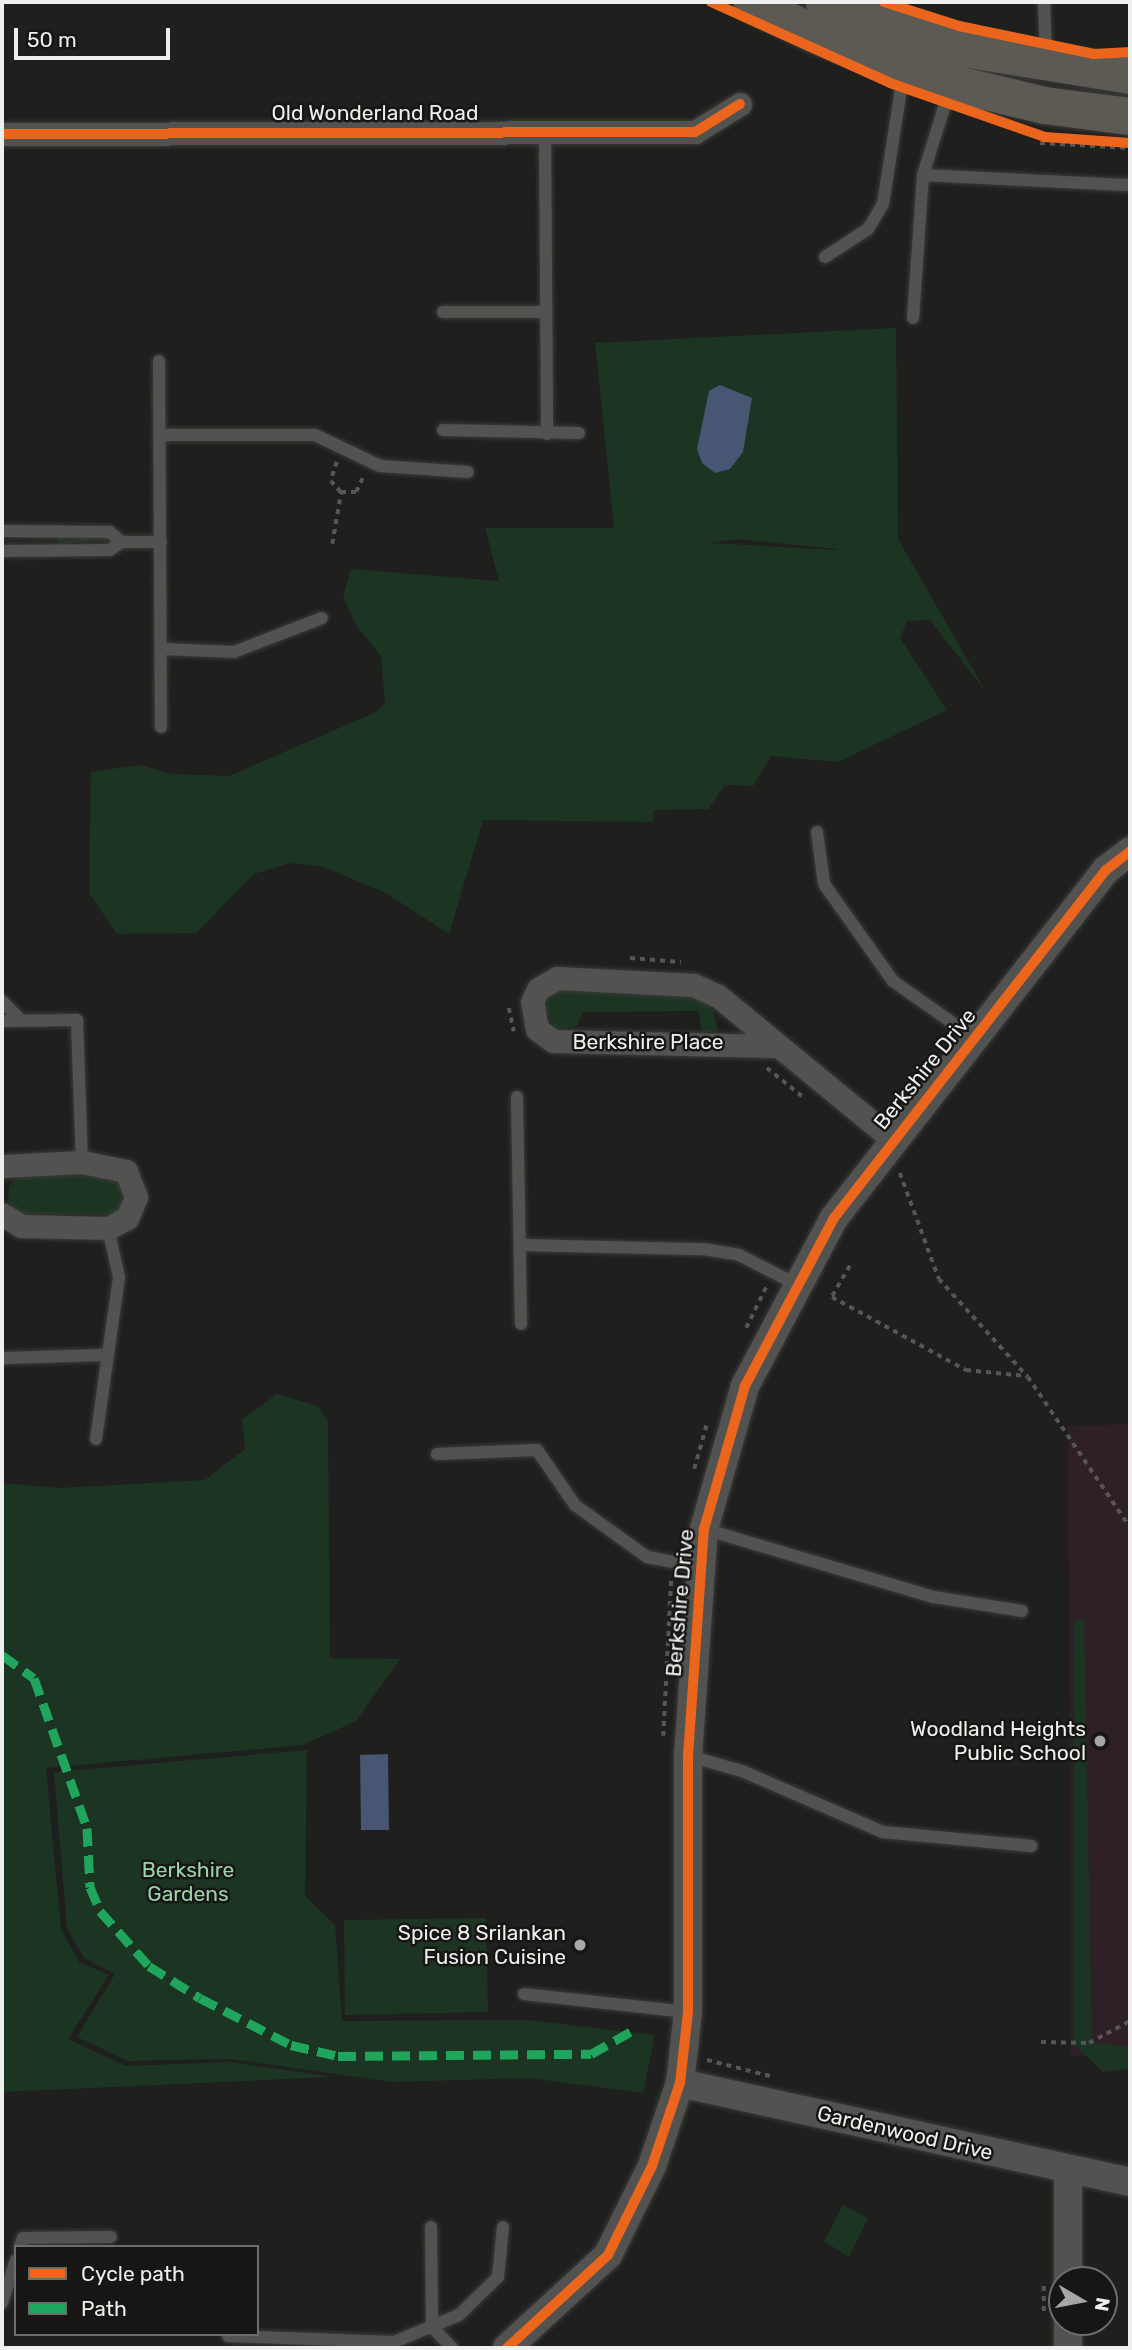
<!DOCTYPE html>
<style>
body{margin:0}
#map{position:relative;width:1132px;height:2350px;overflow:hidden;background:#1f1f1e;font-family:Rubik,sans-serif}
div>[style]{position:absolute}
.education>*{inset:0;background:#2f2027}
.green>*{inset:0;background:#1c3522}
.water>*{inset:0;background:#475673}
.path>*{height:3.5px;margin-top:-1.75px;transform-origin:0;background:repeating-linear-gradient(90deg,#565655 0 5px,transparent 0 10px)}
.roads{filter:drop-shadow(0 0 2px #3b3b39) drop-shadow(0 0 2px #3b3b39)}
.service>*{height:12px;margin:-6px;padding:0 6px;transform-origin:6px;border-radius:6px;background:#525250}
.minor>*{height:23px;margin:-11.5px;padding:0 11.5px;transform-origin:11.5px;border-radius:11.5px;background:#525250}
.tertiary>*{height:28px;margin:-14px;padding:0 14px;transform-origin:14px;border-radius:14px;background:#525250}
.primary>*{height:37px;margin:-18.5px;padding:0 18.5px;transform-origin:18.5px;border-radius:18.5px;background:#5d5a54}
.quiet>*{height:9px;margin-top:-4.5px;transform-origin:0;background:repeating-linear-gradient(90deg,#20a55d 0 18px,transparent 0 27px)}
.cycleway>*{height:10px;margin:-5px;padding:0 5px;transform-origin:5px;border-radius:5px;background:#eb651d}
.dots>*{width:19px;height:19px;translate:-50% -50%;box-sizing:border-box;border:4px solid #171614;border-radius:50%}
span{translate:-50% -50%;white-space:nowrap;text-align:center;line-height:1.15;-webkit-text-stroke:5px #171614;paint-order:stroke}
.street-label{font-size:21px;color:#efefed}
.poi-label{font-size:21px;color:#efefed}
.right{translate:-100% -50%;text-align:right}
.park-label{font-size:21px;color:#9bd4a7}
.frame{position:absolute;inset:0;border:4px solid #efefed;pointer-events:none}
.legend{position:absolute;left:14px;top:2245px;width:245px;height:91px;box-sizing:border-box;background:#171614;border:2px solid #6d6d6b;margin:0;padding:9px 12px;list-style:none;font-size:21px;color:#efefed}
.legend li{display:flex;align-items:center;gap:14px;height:35px}
.legend b{width:35px;border:2px solid #6d6d6b}
.north{position:absolute;left:1048px;top:2266px;width:70px;height:70px;box-sizing:border-box;background:#171614;border:2px solid #6d6d6b;border-radius:50%;rotate:100deg;font-size:19px;font-weight:700;line-height:28px;text-align:center;color:#efefed}
.north::after{content:'';display:block;margin:auto;width:24px;height:32px;background:#a6a6a5;clip-path:polygon(50% 0,100% 100%,50% 72%,0 100%)}
.scale{position:absolute;left:14px;top:28px;width:156px;height:32px;box-sizing:border-box;border:4px solid #efefed;border-top:0;padding-left:9px;font-size:21px;line-height:24px;white-space:nowrap;color:#efefed;-webkit-text-stroke:5px #171614;paint-order:stroke}
</style>
<div id="map">
<div class="education">
<i style="clip-path:polygon(1130px 1424px,1130px 2055px,1071px 2056px,1068px 1426px)"></i>
</div>
<div class="green">
<i style="clip-path:polygon(evenodd,896px 328px,898px 539px,986px 692px,930px 620px,907px 621px,900px 638px,947px 710px,838px 762px,771px 756px,753px 786px,725px 785px,708px 809px,654px 810px,653px 822px,483px 820px,449px 934px,386px 893px,324px 867px,290px 863px,254px 874px,196px 933px,117px 934px,89px 893px,91px 772px,140px 765px,172px 774px,229px 776px,374px 713px,385px 703px,381px 656px,356px 625px,343px 597px,351px 569px,499px 581px,485px 528px,614px 528px,595px 343px,896px 328px,736px 539px,837px 549px,837px 550px,709px 543px,736px 539px)"></i>
<i style="clip-path:polygon(58px 537px,107px 538px,107px 540px,59px 544px)"></i>
<i style="clip-path:polygon(562px 988px,690px 996px,712px 1008px,718px 1030px,702px 1034px,699px 1011px,583px 1012px,577px 1026px,556px 1029px,543px 1006px)"></i>
<i style="clip-path:polygon(104px 1172px,123px 1180px,125px 1205px,113px 1214px,21px 1214px,8px 1202px,9px 1186px,21px 1174px)"></i>
<i style="clip-path:polygon(277px 1394px,317px 1406px,328px 1421px,330px 1658px,400px 1659px,356px 1721px,303px 1745px,46px 1768px,61px 1929px,79px 1962px,109px 1975px,68px 2039px,126px 2066px,230px 2062px,333px 2077px,2px 2092px,2px 1483px,59px 1488px,205px 1480px,245px 1449px,242px 1420px)"></i>
<i style="clip-path:polygon(1084px 1617px,1092px 2042px,1130px 2047px,1130px 2069px,1103px 2072px,1074px 2044px,1074px 1621px)"></i>
<i style="clip-path:polygon(307px 1750px,305px 1896px,335px 1925px,342px 2021px,528px 2020px,655px 2035px,643px 2093px,529px 2078px,393px 2082px,232px 2059px,128px 2061px,77px 2037px,115px 1974px,84px 1958px,67px 1928px,54px 1772px)"></i>
<i style="clip-path:polygon(486px 1918px,488px 2012px,345px 2015px,344px 1920px)"></i>
<i style="clip-path:polygon(843px 2205px,868px 2218px,849px 2257px,824px 2241px)"></i>
</div>
<div class="water">
<i style="clip-path:polygon(720px 385px,752px 398px,743px 452px,730px 469px,715px 473px,702px 463px,697px 449px,709px 391px)"></i>
<i style="clip-path:polygon(388px 1754px,389px 1830px,361px 1830px,360px 1755px)"></i>
</div>
<div class="path">
<i style="left:1040px;top:143px;width:90px;rotate:3.2deg"></i>
<i style="left:337px;top:462px;width:20px;rotate:108deg"></i>
<i style="left:331px;top:481px;width:15px;rotate:48deg"></i>
<i style="left:341px;top:492px;width:15px"></i>
<i style="left:356px;top:492px;width:19px;rotate:-65deg"></i>
<i style="left:332px;top:544px;width:53px;rotate:-80.2deg"></i>
<i style="left:630px;top:958px;width:51px;rotate:4.5deg"></i>
<i style="left:509px;top:1008px;width:24px;rotate:78deg"></i>
<i style="left:767px;top:1068px;width:45px;rotate:38.7deg"></i>
<i style="left:900px;top:1173px;width:113px;rotate:69.8deg"></i>
<i style="left:939px;top:1279px;width:132px;rotate:47.8deg"></i>
<i style="left:1028px;top:1377px;width:181px;rotate:55.8deg"></i>
<i style="left:850px;top:1266px;width:36px;rotate:120deg"></i>
<i style="left:832px;top:1297px;width:153px;rotate:28.6deg"></i>
<i style="left:966px;top:1370px;width:60px;rotate:5.7deg"></i>
<i style="left:746px;top:1328px;width:48px;rotate:-64deg"></i>
<i style="left:694px;top:1469px;width:48px;rotate:-74.2deg"></i>
<i style="left:663px;top:1736px;width:160px;rotate:-87.1deg"></i>
<i style="left:1041px;top:2042px;width:48px;rotate:1.2deg"></i>
<i style="left:1089px;top:2043px;width:47px;rotate:-28.2deg"></i>
<i style="left:707px;top:2060px;width:65px;rotate:14.3deg"></i>
<i style="left:1044px;top:2286px;width:27px;rotate:90deg"></i>
</div>
<div class="roads">
<div class="service">
<i style="left:1044px;top:2px;width:55px;rotate:87.9deg"></i>
<i style="left:545px;top:132px;width:302px;rotate:89.6deg"></i>
<i style="left:923px;top:175px;width:207px;rotate:2.8deg"></i>
<i style="left:825px;top:257px;width:51px;rotate:-33.1deg"></i>
<i style="left:868px;top:229px;width:29px;rotate:-59deg"></i>
<i style="left:883px;top:204px;width:136px;rotate:-81.1deg"></i>
<i style="left:443px;top:312px;width:103px"></i>
<i style="left:913px;top:318px;width:143px;rotate:-86deg"></i>
<i style="left:923px;top:175px;width:94px;rotate:-72.7deg"></i>
<i style="left:159px;top:361px;width:366px;rotate:89.7deg"></i>
<i style="left:443px;top:430px;width:136px;rotate:1.3deg"></i>
<i style="left:161px;top:435px;width:154px"></i>
<i style="left:315px;top:435px;width:72px;rotate:25.5deg"></i>
<i style="left:380px;top:466px;width:88px;rotate:3.9deg"></i>
<i style="left:2px;top:531px;width:108px;rotate:0.5deg"></i>
<i style="left:110px;top:532px;width:15px;rotate:42deg"></i>
<i style="left:2px;top:551px;width:108px;rotate:-0.5deg"></i>
<i style="left:110px;top:550px;width:14px;rotate:-36deg"></i>
<i style="left:121px;top:542px;width:40px"></i>
<i style="left:162px;top:649px;width:72px;rotate:2.4deg"></i>
<i style="left:234px;top:652px;width:94px;rotate:-21.1deg"></i>
<i style="left:817px;top:832px;width:52px;rotate:82.3deg"></i>
<i style="left:824px;top:884px;width:119px;rotate:54.6deg"></i>
<i style="left:893px;top:981px;width:99px;rotate:35.1deg"></i>
<i style="left:2px;top:1001px;width:25px;rotate:45deg"></i>
<i style="left:2px;top:1021px;width:75px;rotate:-0.8deg"></i>
<i style="left:77px;top:1020px;width:142px;rotate:88deg"></i>
<i style="left:517px;top:1097px;width:227px;rotate:89deg"></i>
<i style="left:521px;top:1245px;width:182px;rotate:1.3deg"></i>
<i style="left:703px;top:1249px;width:36px;rotate:9deg"></i>
<i style="left:739px;top:1255px;width:66px;rotate:27deg"></i>
<i style="left:2px;top:1358px;width:104px;rotate:-1.7deg"></i>
<i style="left:96px;top:1439px;width:164px;rotate:-81.9deg"></i>
<i style="left:119px;top:1277px;width:50px;rotate:-102.7deg"></i>
<i style="left:437px;top:1454px;width:100px;rotate:-2.3deg"></i>
<i style="left:537px;top:1450px;width:67px;rotate:55.4deg"></i>
<i style="left:575px;top:1505px;width:89px;rotate:35.8deg"></i>
<i style="left:647px;top:1557px;width:54px;rotate:10.7deg"></i>
<i style="left:704px;top:1529px;width:240px;rotate:16.5deg"></i>
<i style="left:934px;top:1597px;width:89px;rotate:9deg"></i>
<i style="left:689px;top:1756px;width:55px;rotate:15.8deg"></i>
<i style="left:742px;top:1771px;width:154px;rotate:23.4deg"></i>
<i style="left:883px;top:1832px;width:149px;rotate:5.4deg"></i>
<i style="left:524px;top:1994px;width:165px;rotate:6.3deg"></i>
<i style="left:431px;top:2227px;width:100px;rotate:89.4deg"></i>
<i style="left:432px;top:2327px;width:29px;rotate:46deg"></i>
<i style="left:20px;top:2247px;width:9px;rotate:-72deg"></i>
<i style="left:23px;top:2238px;width:88px;rotate:-0.7deg"></i>
<i style="left:2px;top:2303px;width:45px;rotate:-72deg"></i>
<i style="left:228px;top:2336px;width:166px;rotate:2.1deg"></i>
<i style="left:394px;top:2342px;width:70px;rotate:-22.6deg"></i>
<i style="left:459px;top:2315px;width:54px;rotate:-44.3deg"></i>
<i style="left:498px;top:2277px;width:50px;rotate:-84.3deg"></i>
</div>
<div class="minor">
<i style="left:2px;top:134px;width:693px;rotate:-0.17deg"></i>
<i style="left:695px;top:132px;width:53px;rotate:-31.9deg"></i>
<i style="left:772px;top:1046px;width:219px;rotate:-178.7deg"></i>
<i style="left:553px;top:1041px;width:20px;rotate:-143deg"></i>
<i style="left:537px;top:1029px;width:27px;rotate:-100deg"></i>
<i style="left:532px;top:1002px;width:14px;rotate:-65deg"></i>
<i style="left:538px;top:989px;width:22px;rotate:-30deg"></i>
<i style="left:557px;top:978px;width:137px;rotate:2.9deg"></i>
<i style="left:694px;top:985px;width:26px;rotate:25deg"></i>
<i style="left:718px;top:996px;width:227px;rotate:39.4deg"></i>
<i style="left:2px;top:1166px;width:80px;rotate:-2.9deg"></i>
<i style="left:82px;top:1162px;width:45px;rotate:11.6deg"></i>
<i style="left:126px;top:1171px;width:28px;rotate:69deg"></i>
<i style="left:136px;top:1197px;width:23px;rotate:113deg"></i>
<i style="left:127px;top:1218px;width:21px;rotate:152deg"></i>
<i style="left:108px;top:1228px;width:87px;rotate:-178.7deg"></i>
<i style="left:21px;top:1226px;width:22px;rotate:-148deg"></i>
</div>
<div class="tertiary">
<i style="left:680px;top:2083px;width:461px;rotate:12.4deg"></i>
<i style="left:1068px;top:2280px;width:110px;rotate:-90deg"></i>
<i style="left:507px;top:2348px;width:137px;rotate:-42.6deg"></i>
<i style="left:608px;top:2255px;width:99px;rotate:-63.7deg"></i>
<i style="left:652px;top:2166px;width:88px;rotate:-71.4deg"></i>
<i style="left:680px;top:2083px;width:71px;rotate:-83.6deg"></i>
<i style="left:688px;top:2012px;width:256px;rotate:-90deg"></i>
<i style="left:688px;top:1756px;width:228px;rotate:-86deg"></i>
<i style="left:704px;top:1529px;width:149px;rotate:-74deg"></i>
<i style="left:745px;top:1386px;width:190px;rotate:-62.1deg"></i>
<i style="left:834px;top:1218px;width:442px;rotate:-52deg"></i>
<i style="left:1106px;top:870px;width:31px;rotate:-38deg"></i>
<i style="left:1068px;top:2348px;width:26px;rotate:-90deg"></i>
</div>
<div class="primary">
<i style="left:752px;top:2px;width:68px;rotate:26.9deg"></i>
<i style="left:813px;top:33px;width:148px;rotate:19.8deg"></i>
<i style="left:952px;top:83px;width:95px;rotate:13.4deg"></i>
<i style="left:1044px;top:105px;width:87px;rotate:7.3deg"></i>
<i style="left:824px;top:2px;width:146px;rotate:18.3deg"></i>
<i style="left:963px;top:48px;width:169px;rotate:9.2deg"></i>
</div>
</div>
<div class="quiet">
<i style="left:2px;top:1655px;width:39px;rotate:36deg"></i>
<i style="left:34px;top:1678px;width:159px;rotate:70.5deg"></i>
<i style="left:87px;top:1828px;width:59px;rotate:87.1deg"></i>
<i style="left:90px;top:1887px;width:26px;rotate:67deg"></i>
<i style="left:100px;top:1911px;width:74px;rotate:48.3deg"></i>
<i style="left:149px;top:1966px;width:60px;rotate:32.1deg"></i>
<i style="left:200px;top:1998px;width:102px;rotate:27.3deg"></i>
<i style="left:291px;top:2045px;width:48px;rotate:13.2deg"></i>
<i style="left:338px;top:2056px;width:253px;rotate:-0.5deg"></i>
<i style="left:591px;top:2054px;width:51px;rotate:-29.6deg"></i>
</div>
<div class="cycleway">
<i style="left:711px;top:2px;width:196px;rotate:24.3deg"></i>
<i style="left:890px;top:83px;width:164px;rotate:19.2deg"></i>
<i style="left:1045px;top:137px;width:85px;rotate:4deg"></i>
<i style="left:884px;top:2px;width:79px;rotate:17.7deg"></i>
<i style="left:959px;top:26px;width:138px;rotate:11.7deg"></i>
<i style="left:1094px;top:54px;width:36px;rotate:-3deg"></i>
<i style="left:2px;top:134px;width:693px;rotate:-0.17deg"></i>
<i style="left:695px;top:132px;width:53px;rotate:-31.9deg"></i>
<i style="left:507px;top:2348px;width:137px;rotate:-42.6deg"></i>
<i style="left:608px;top:2255px;width:99px;rotate:-63.7deg"></i>
<i style="left:652px;top:2166px;width:88px;rotate:-71.4deg"></i>
<i style="left:680px;top:2083px;width:71px;rotate:-83.6deg"></i>
<i style="left:688px;top:2012px;width:256px;rotate:-90deg"></i>
<i style="left:688px;top:1756px;width:228px;rotate:-86deg"></i>
<i style="left:704px;top:1529px;width:149px;rotate:-74deg"></i>
<i style="left:745px;top:1386px;width:190px;rotate:-62.1deg"></i>
<i style="left:834px;top:1218px;width:442px;rotate:-52deg"></i>
<i style="left:1106px;top:870px;width:31px;rotate:-38deg"></i>
</div>
<div class="dots">
<i style="left:1100px;top:1741px;background:#a6a6a5"></i>
<i style="left:580px;top:1945px;background:#a6a6a5"></i>
</div>
<div class="street-label">
<span style="left:375px;top:113px">Old Wonderland Road</span>
<span style="left:648px;top:1042px">Berkshire Place</span>
<span style="left:925px;top:1069px;rotate:-51deg">Berkshire Drive</span>
<span style="left:680px;top:1603px;rotate:-85deg">Berkshire Drive</span>
<span style="left:905px;top:2133px;rotate:13deg">Gardenwood Drive</span>
</div>
<div class="poi-label">
<span class="right" style="left:1086px;top:1741px">Woodland Heights<br>Public School</span>
<span class="right" style="left:566px;top:1945px">Spice 8 Srilankan<br>Fusion Cuisine</span>
</div>
<div class="park-label">
<span style="left:188px;top:1882px">Berkshire<br>Gardens</span>
</div>
<div class="frame"></div>
<ul class="legend">
<li><b style="height:9px;background:#eb651d"></b>Cycle path</li>
<li><b style="height:9px;background:#20a55d"></b>Path</li>
</ul>
<div class="north">N</div>
<div class="scale">50 m</div>
</div>
